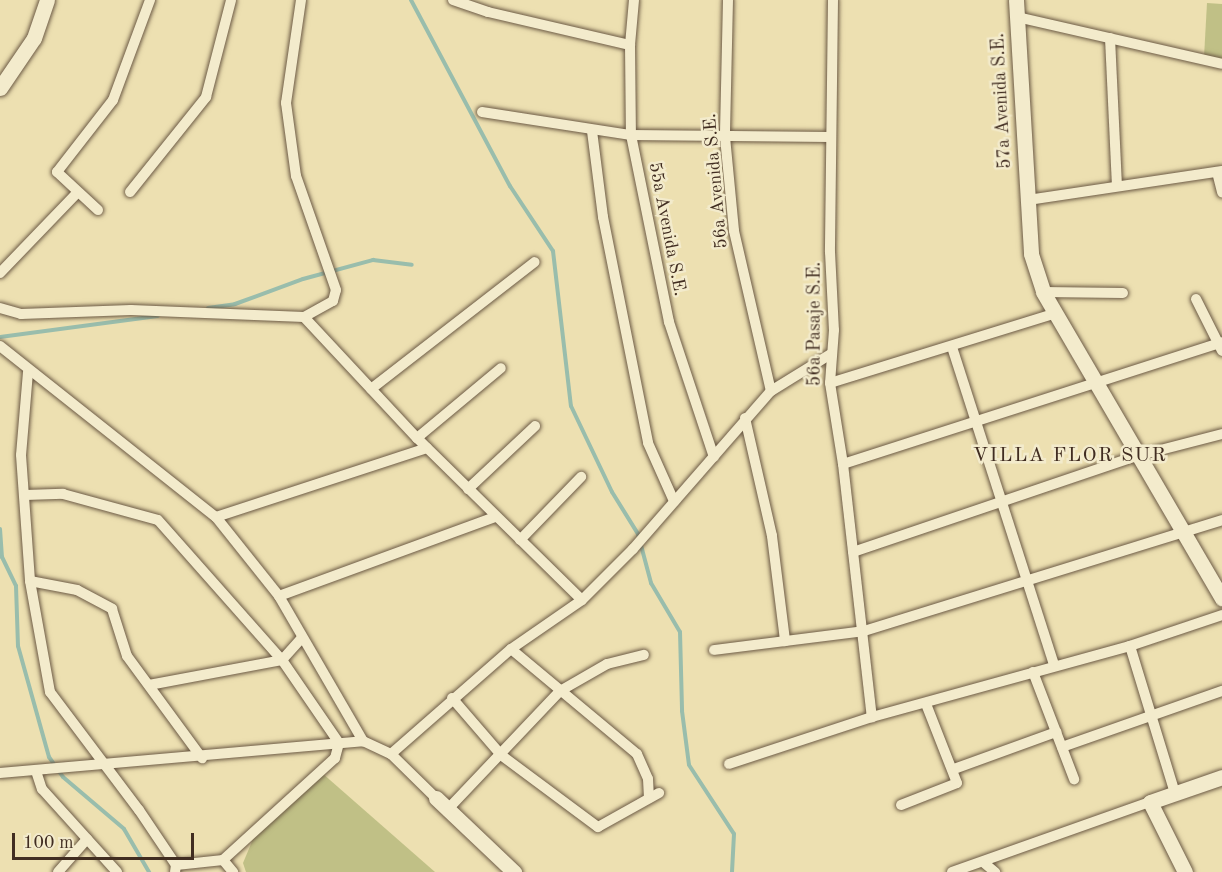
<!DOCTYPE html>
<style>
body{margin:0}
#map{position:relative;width:1222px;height:872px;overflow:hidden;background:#ede0b1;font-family:"Old Standard TT",serif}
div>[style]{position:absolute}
.green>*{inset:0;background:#c0c086}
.stream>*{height:4px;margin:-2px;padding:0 2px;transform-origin:2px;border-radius:2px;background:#99bdac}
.roads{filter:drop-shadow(0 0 2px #6c5a45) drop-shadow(0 0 2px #6c5a45)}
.street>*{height:10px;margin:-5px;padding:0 5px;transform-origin:5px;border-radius:5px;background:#f3ebcc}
.secondary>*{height:15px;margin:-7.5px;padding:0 7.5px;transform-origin:7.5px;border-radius:7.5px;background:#f3ebcc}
span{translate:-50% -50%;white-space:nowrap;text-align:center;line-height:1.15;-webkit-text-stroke:5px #f3ebcc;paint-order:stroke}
.street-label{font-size:18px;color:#412d21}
.neighbourhood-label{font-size:20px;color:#412d21;letter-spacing:1.5px}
.scale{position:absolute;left:12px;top:833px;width:182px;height:27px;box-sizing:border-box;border:3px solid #412d21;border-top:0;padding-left:8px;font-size:18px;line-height:21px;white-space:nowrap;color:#412d21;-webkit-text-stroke:4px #f3ebcc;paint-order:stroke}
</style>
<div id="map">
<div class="green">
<i style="clip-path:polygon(1207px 3px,1222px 4px,1222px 58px,1204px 57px)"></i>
<i style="clip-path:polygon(322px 773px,435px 872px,246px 872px,243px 863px,256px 832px)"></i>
</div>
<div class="stream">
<i style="left:411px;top:0;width:211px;rotate:62deg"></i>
<i style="left:510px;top:186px;width:78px;rotate:56.5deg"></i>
<i style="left:553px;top:251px;width:156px;rotate:83.4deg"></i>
<i style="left:571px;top:406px;width:95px;rotate:64.5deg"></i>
<i style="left:612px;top:492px;width:49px;rotate:58.2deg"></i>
<i style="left:638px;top:534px;width:51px;rotate:75.1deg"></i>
<i style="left:651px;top:583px;width:57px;rotate:59.4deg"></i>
<i style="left:680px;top:632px;width:79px;rotate:88.5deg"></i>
<i style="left:682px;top:711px;width:54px;rotate:82.6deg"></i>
<i style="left:689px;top:765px;width:82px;rotate:56.9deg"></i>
<i style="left:734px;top:834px;width:38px;rotate:93deg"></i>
<i style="left:208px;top:308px;width:27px;rotate:-8deg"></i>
<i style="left:235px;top:304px;width:72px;rotate:-20.2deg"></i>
<i style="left:303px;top:279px;width:73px;rotate:-15.2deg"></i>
<i style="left:373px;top:260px;width:39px;rotate:7deg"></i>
<i style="left:0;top:337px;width:159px;rotate:-7.6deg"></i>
<i style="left:0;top:529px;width:28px;rotate:86deg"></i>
<i style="left:2px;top:557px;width:32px;rotate:64deg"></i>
<i style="left:16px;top:586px;width:60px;rotate:88.1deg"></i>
<i style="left:18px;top:646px;width:115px;rotate:74.4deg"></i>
<i style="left:49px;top:757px;width:24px;rotate:55deg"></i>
<i style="left:63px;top:777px;width:80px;rotate:40.4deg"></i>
<i style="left:124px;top:829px;width:50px;rotate:59.8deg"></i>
</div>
<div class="roads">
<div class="street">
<i style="left:453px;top:0;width:37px;rotate:19deg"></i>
<i style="left:488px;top:12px;width:146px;rotate:13.1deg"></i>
<i style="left:634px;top:0;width:45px;rotate:95.1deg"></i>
<i style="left:630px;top:45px;width:90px;rotate:89.4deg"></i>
<i style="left:631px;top:135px;width:191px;rotate:78.5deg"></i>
<i style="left:669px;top:322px;width:142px;rotate:71.6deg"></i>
<i style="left:728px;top:0;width:137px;rotate:91.3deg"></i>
<i style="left:725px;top:137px;width:94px;rotate:84.5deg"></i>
<i style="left:734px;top:231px;width:164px;rotate:77deg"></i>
<i style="left:833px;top:0;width:252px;rotate:90.7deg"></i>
<i style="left:830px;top:252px;width:78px;rotate:87.1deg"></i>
<i style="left:834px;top:330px;width:53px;rotate:94.3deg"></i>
<i style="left:830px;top:383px;width:82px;rotate:80.9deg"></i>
<i style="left:843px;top:464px;width:255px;rotate:83.5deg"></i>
<i style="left:1017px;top:17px;width:210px;rotate:12.9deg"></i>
<i style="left:1110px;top:38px;width:148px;rotate:87.3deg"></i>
<i style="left:482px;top:112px;width:151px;rotate:8.8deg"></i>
<i style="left:631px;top:135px;width:199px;rotate:0.6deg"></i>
<i style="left:592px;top:131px;width:87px;rotate:82.7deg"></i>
<i style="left:603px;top:217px;width:230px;rotate:78.7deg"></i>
<i style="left:648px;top:443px;width:64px;rotate:65.9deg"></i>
<i style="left:1217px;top:172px;width:21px;rotate:76deg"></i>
<i style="left:130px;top:192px;width:122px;rotate:-51.3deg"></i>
<i style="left:206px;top:97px;width:100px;rotate:-75.5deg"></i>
<i style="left:1028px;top:200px;width:196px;rotate:-8.5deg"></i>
<i style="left:98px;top:210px;width:56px;rotate:-137.2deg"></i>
<i style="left:57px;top:172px;width:91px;rotate:-52.1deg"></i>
<i style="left:113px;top:100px;width:107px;rotate:-69.7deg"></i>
<i style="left:0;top:273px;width:111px;rotate:-46.1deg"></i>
<i style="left:1043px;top:292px;width:80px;rotate:0.7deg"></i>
<i style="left:1196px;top:299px;width:58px;rotate:63.4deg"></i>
<i style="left:0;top:308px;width:22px;rotate:16deg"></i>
<i style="left:21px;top:314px;width:110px;rotate:-2.1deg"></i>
<i style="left:131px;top:310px;width:173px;rotate:2.3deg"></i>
<i style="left:304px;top:317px;width:33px;rotate:-29deg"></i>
<i style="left:333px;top:301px;width:11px;rotate:-75deg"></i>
<i style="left:336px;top:290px;width:121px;rotate:-109.3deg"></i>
<i style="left:296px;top:176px;width:74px;rotate:-97.8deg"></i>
<i style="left:286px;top:103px;width:104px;rotate:-81.7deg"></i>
<i style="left:304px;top:317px;width:166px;rotate:47deg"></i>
<i style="left:417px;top:438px;width:231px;rotate:44.5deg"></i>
<i style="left:0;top:346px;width:275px;rotate:38.4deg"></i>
<i style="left:216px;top:517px;width:101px;rotate:51.4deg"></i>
<i style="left:279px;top:596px;width:168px;rotate:59.9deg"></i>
<i style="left:952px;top:347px;width:334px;rotate:72.2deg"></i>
<i style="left:28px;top:372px;width:83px;rotate:94.8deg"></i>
<i style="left:21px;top:455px;width:126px;rotate:85.9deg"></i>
<i style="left:30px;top:581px;width:113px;rotate:79.8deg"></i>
<i style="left:50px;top:692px;width:148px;rotate:53deg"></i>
<i style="left:139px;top:810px;width:66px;rotate:56.1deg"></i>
<i style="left:176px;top:865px;width:7px;rotate:98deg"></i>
<i style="left:830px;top:383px;width:237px;rotate:-17.2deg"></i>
<i style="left:371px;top:389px;width:207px;rotate:-37.8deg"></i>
<i style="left:745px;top:418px;width:121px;rotate:77.1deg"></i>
<i style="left:772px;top:536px;width:106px;rotate:82.9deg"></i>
<i style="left:417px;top:438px;width:109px;rotate:-39.8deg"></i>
<i style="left:843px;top:464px;width:398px;rotate:-17.8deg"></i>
<i style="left:468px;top:489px;width:92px;rotate:-43.2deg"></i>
<i style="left:25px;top:495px;width:38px;rotate:-2deg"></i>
<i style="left:63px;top:494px;width:98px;rotate:15.3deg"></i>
<i style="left:158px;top:520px;width:187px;rotate:48.5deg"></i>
<i style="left:282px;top:660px;width:101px;rotate:55.5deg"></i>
<i style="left:339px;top:743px;width:16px;rotate:105deg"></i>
<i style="left:335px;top:758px;width:151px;rotate:137.7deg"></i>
<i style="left:223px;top:860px;width:47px;rotate:173.9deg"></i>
<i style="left:216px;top:517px;width:222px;rotate:-18.1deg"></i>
<i style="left:520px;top:540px;width:88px;rotate:-45.9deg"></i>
<i style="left:853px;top:552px;width:300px;rotate:-18.7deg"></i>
<i style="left:1137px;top:456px;width:88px;rotate:-14.5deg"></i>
<i style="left:30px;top:581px;width:48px;rotate:10.8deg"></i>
<i style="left:77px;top:590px;width:40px;rotate:28deg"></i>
<i style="left:112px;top:609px;width:49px;rotate:72.3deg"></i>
<i style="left:127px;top:656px;width:127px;rotate:53.7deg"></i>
<i style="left:279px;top:596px;width:230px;rotate:-20.1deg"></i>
<i style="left:1130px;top:646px;width:154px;rotate:73deg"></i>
<i style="left:511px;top:649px;width:164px;rotate:39.8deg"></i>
<i style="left:637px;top:754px;width:27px;rotate:66deg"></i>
<i style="left:648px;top:779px;width:19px;rotate:87deg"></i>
<i style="left:714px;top:650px;width:151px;rotate:-7.2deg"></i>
<i style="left:864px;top:631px;width:375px;rotate:-17.2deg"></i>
<i style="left:1033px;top:672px;width:115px;rotate:69deg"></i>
<i style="left:149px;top:685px;width:135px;rotate:-10.6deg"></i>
<i style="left:282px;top:660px;width:30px;rotate:-48deg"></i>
<i style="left:452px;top:698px;width:75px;rotate:49.3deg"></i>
<i style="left:501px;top:755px;width:121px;rotate:36.6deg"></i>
<i style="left:598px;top:827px;width:70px;rotate:-29.1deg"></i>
<i style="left:1062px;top:747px;width:170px;rotate:-19.3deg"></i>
<i style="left:391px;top:754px;width:159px;rotate:-41.2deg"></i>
<i style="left:511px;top:649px;width:86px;rotate:-34.6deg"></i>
<i style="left:582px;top:600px;width:72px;rotate:-45deg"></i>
<i style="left:633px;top:549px;width:210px;rotate:-48.9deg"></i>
<i style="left:771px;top:391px;width:70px;rotate:-31.7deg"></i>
<i style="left:729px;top:764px;width:151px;rotate:-18.2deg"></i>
<i style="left:872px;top:717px;width:268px;rotate:-15.4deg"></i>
<i style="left:1130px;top:646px;width:97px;rotate:-18.6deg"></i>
<i style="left:954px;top:769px;width:109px;rotate:-19.9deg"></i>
<i style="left:36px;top:771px;width:19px;rotate:72deg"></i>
<i style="left:42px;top:789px;width:112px;rotate:47.9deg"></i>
<i style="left:0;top:773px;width:364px;rotate:-5deg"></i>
<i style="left:363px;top:741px;width:31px;rotate:25deg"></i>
<i style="left:391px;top:754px;width:63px;rotate:44.4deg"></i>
<i style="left:901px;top:805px;width:60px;rotate:-21.4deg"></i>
<i style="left:957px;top:783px;width:85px;rotate:-111.4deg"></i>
<i style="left:448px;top:809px;width:163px;rotate:-46.5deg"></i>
<i style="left:560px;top:691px;width:54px;rotate:-29.9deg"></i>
<i style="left:607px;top:664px;width:38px;rotate:-14deg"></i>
<i style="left:223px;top:860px;width:16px;rotate:50deg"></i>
<i style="left:983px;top:862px;width:16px;rotate:40deg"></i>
<i style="left:58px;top:872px;width:44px;rotate:-48.7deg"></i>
<i style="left:952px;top:872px;width:210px;rotate:-19.5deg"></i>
</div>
<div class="secondary">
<i style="left:1016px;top:0;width:254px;rotate:86.6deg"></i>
<i style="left:1031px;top:254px;width:40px;rotate:72deg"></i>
<i style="left:1043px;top:292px;width:355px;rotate:59.7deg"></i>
<i style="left:0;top:88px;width:60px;rotate:-55.8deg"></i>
<i style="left:34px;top:38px;width:40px;rotate:-71.1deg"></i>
<i style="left:436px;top:798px;width:108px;rotate:43.5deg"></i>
<i style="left:1185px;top:872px;width:78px;rotate:-116.6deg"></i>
<i style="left:1150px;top:802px;width:76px;rotate:-19.1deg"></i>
</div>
</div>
<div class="street-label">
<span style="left:1002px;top:101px;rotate:-93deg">57a Avenida S.E.</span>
<span style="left:716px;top:181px;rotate:-95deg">56a Avenida S.E.</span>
<span style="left:667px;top:229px;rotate:79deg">55a Avenida S.E.</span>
<span style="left:815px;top:324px;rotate:-90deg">56a Pasaje S.E.</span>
</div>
<div class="neighbourhood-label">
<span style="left:1070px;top:456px">VILLA FLOR SUR</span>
</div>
<div class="scale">100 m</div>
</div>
